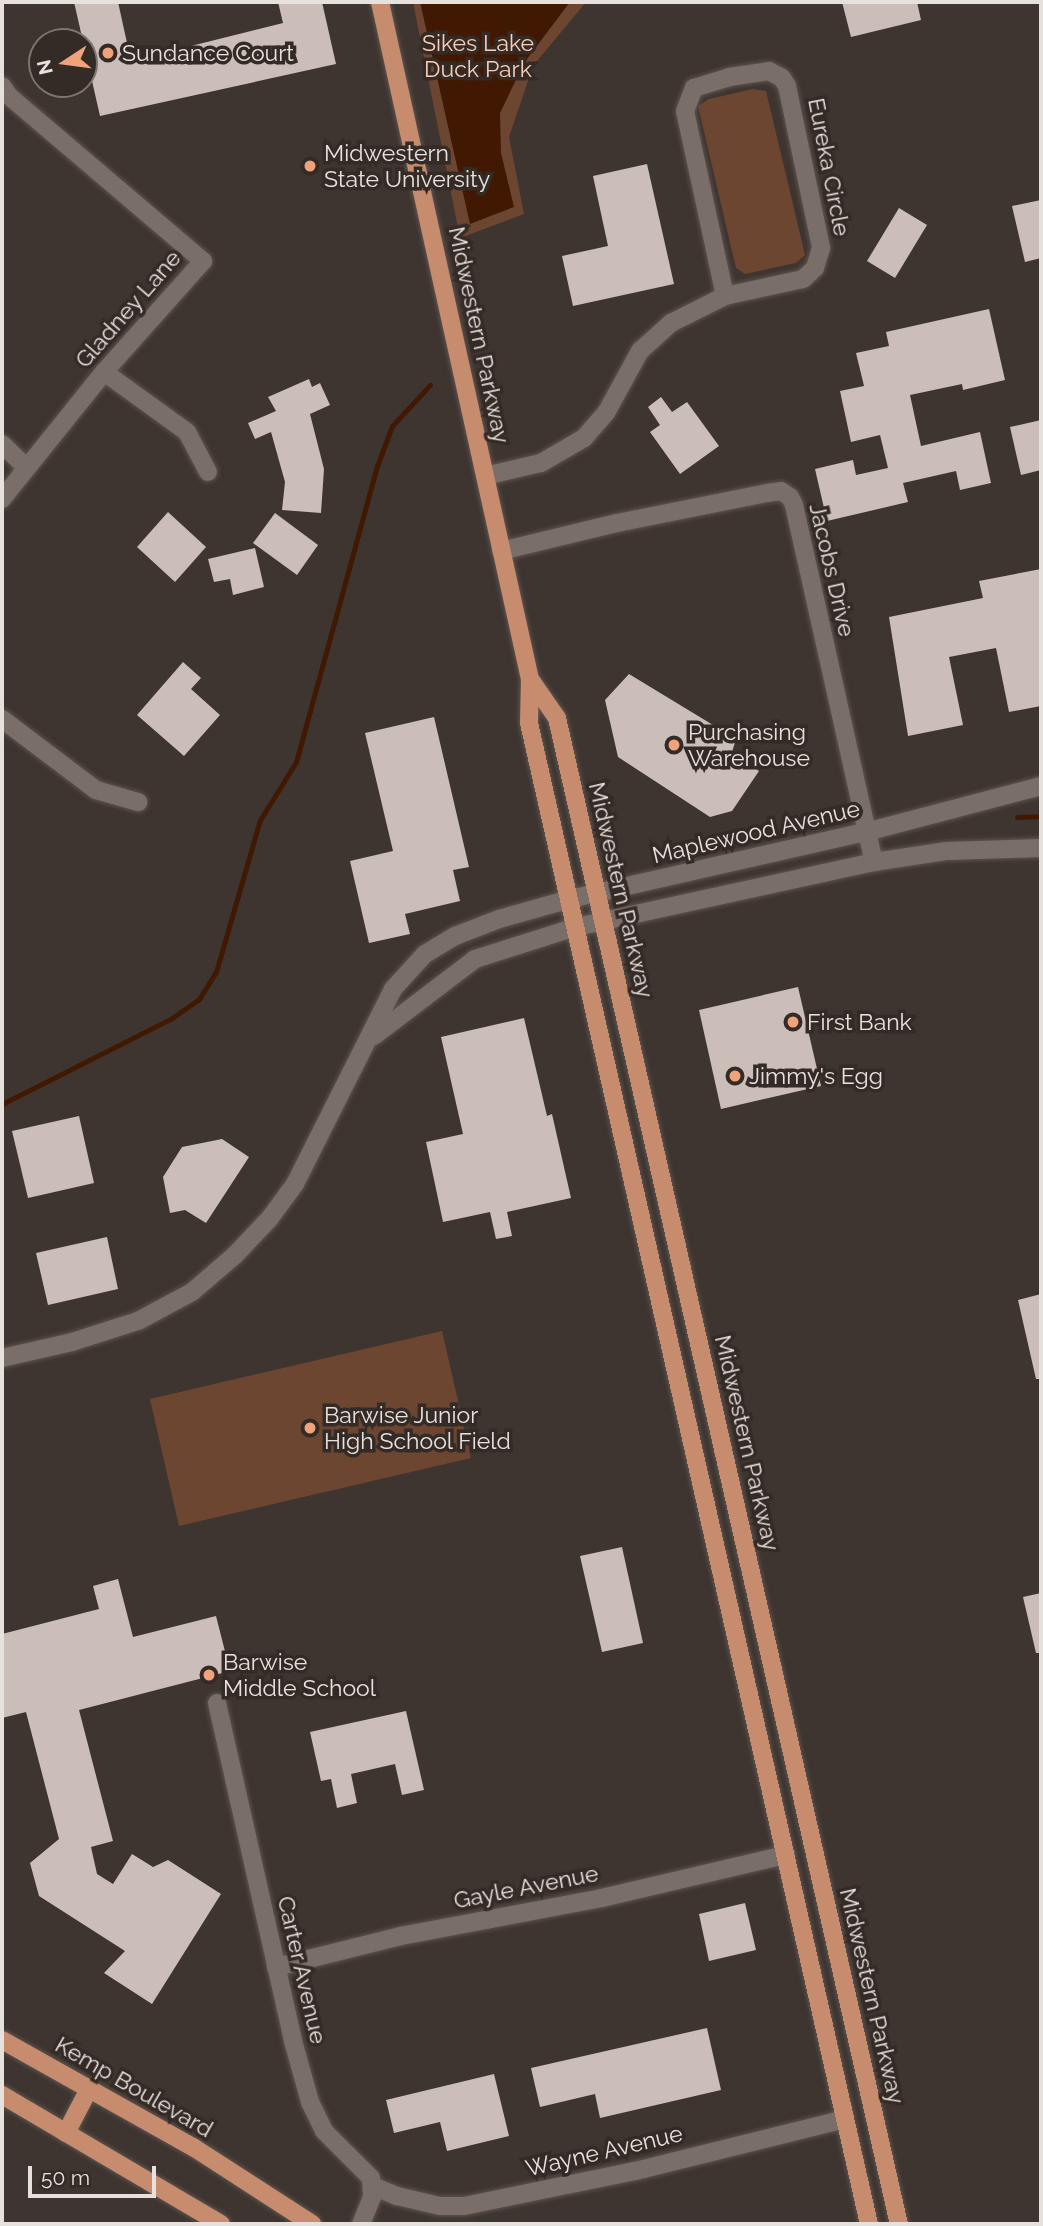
<!DOCTYPE html>
<style>
body{margin:0}
#map{position:relative;width:1043px;height:2226px;overflow:hidden;background:#3f3530;font-family:Raleway,sans-serif}
div>[style]{position:absolute}
.green>*{inset:0;background:#6d4632}
.water>*{inset:0;background:#411903}
.stream>*{height:5px;margin:-2.5px;padding:0 2.5px;transform-origin:2.5px;border-radius:2.5px;background:#411903}
.building>*{inset:0;background:#cbbeb8}
.roads{filter:drop-shadow(0 0 2px #5c534f) drop-shadow(0 0 2px #5c534f)}
.minor>*{height:18px;margin:-9px;padding:0 9px;transform-origin:9px;border-radius:9px;background:#7a6e69}
.major>*{height:18px;margin:-9px;padding:0 9px;transform-origin:9px;border-radius:9px;background:#c78b6d}
.dots>*{width:19px;height:19px;translate:-50% -50%;box-sizing:border-box;border:4px solid #352b26;border-radius:50%}
span{translate:-50% -50%;white-space:nowrap;text-align:center;line-height:1.15;-webkit-text-stroke:7px #352b26;paint-order:stroke}
.park-label{font-size:23px;color:#facdb6}
.poi-label{font-size:23px;color:#e7e1dd}
.left{translate:0 -50%;text-align:left}
.street-label{font-size:23px;color:#e7e1dd}
.frame{position:absolute;inset:0;border:4px solid #e7e1dd;pointer-events:none}
.north{position:absolute;left:28px;top:28px;width:70px;height:70px;box-sizing:border-box;background:#352b26;border:2px solid #7c746f;border-radius:50%;rotate:257deg;font-size:19px;font-weight:700;line-height:28px;text-align:center;color:#e7e1dd}
.north::after{content:'';display:block;margin:auto;width:24px;height:32px;background:#f0a27a;clip-path:polygon(50% 0,100% 100%,50% 72%,0 100%)}
.scale{position:absolute;left:28px;top:2166px;width:128px;height:32px;box-sizing:border-box;border:4px solid #e7e1dd;border-top:0;padding-left:9px;font-size:21px;line-height:24px;white-space:nowrap;color:#e7e1dd;-webkit-text-stroke:5px #352b26;paint-order:stroke}
</style>
<div id="map">
<div class="green">
<i style="clip-path:polygon(413px 2px,586px 2px,533px 66px,509px 137px,524px 214px,460px 238px)"></i>
<i style="clip-path:polygon(753px 89px,766px 91px,805px 255px,796px 263px,745px 274px,736px 268px,698px 106px,709px 99px)"></i>
<i style="clip-path:polygon(442px 1331px,471px 1458px,179px 1526px,150px 1399px)"></i>
</div>
<div class="water">
<i style="clip-path:polygon(420px 2px,570px 2px,524px 63px,500px 113px,501px 153px,514px 207px,470px 224px)"></i>
</div>
<div class="stream">
<i style="left:1017px;top:817px;width:24px;rotate:-2deg"></i>
<i style="left:2px;top:1104px;width:191px;rotate:-26.8deg"></i>
<i style="left:172px;top:1018px;width:33px;rotate:-35deg"></i>
<i style="left:199px;top:999px;width:32px;rotate:-58deg"></i>
<i style="left:216px;top:972px;width:158px;rotate:-73.9deg"></i>
<i style="left:260px;top:820px;width:68px;rotate:-58.2deg"></i>
<i style="left:296px;top:762px;width:307px;rotate:-74.7deg"></i>
<i style="left:377px;top:466px;width:43px;rotate:-69.4deg"></i>
<i style="left:392px;top:426px;width:56px;rotate:-47.2deg"></i>
</div>
<div class="building">
<i style="clip-path:polygon(74px 2px,118px 2px,131px 61px,283px 23px,278px 2px,322px 2px,336px 64px,100px 116px)"></i>
<i style="clip-path:polygon(842px 2px,917px 2px,921px 20px,851px 37px)"></i>
<i style="clip-path:polygon(647px 164px,674px 284px,573px 306px,562px 256px,608px 246px,593px 176px)"></i>
<i style="clip-path:polygon(1041px 200px,1041px 258px,1025px 262px,1012px 206px)"></i>
<i style="clip-path:polygon(899px 208px,927px 225px,895px 278px,867px 261px)"></i>
<i style="clip-path:polygon(989px 309px,1005px 380px,963px 390px,962px 384px,910px 395px,921px 446px,980px 432px,991px 483px,960px 490px,956px 471px,903px 483px,908px 502px,827px 521px,815px 469px,853px 460px,856px 475px,888px 468px,880px 435px,851px 442px,840px 391px,864px 386px,856px 353px,889px 346px,886px 332px)"></i>
<i style="clip-path:polygon(309px 379px,312px 387px,320px 383px,330px 405px,310px 414px,324px 469px,321px 513px,282px 510px,285px 482px,271px 432px,255px 439px,248px 423px,276px 411px,268px 397px)"></i>
<i style="clip-path:polygon(661px 397px,672px 412px,687px 402px,719px 446px,680px 474px,650px 432px,660px 425px,648px 407px)"></i>
<i style="clip-path:polygon(1041px 420px,1041px 470px,1021px 475px,1010px 427px)"></i>
<i style="clip-path:polygon(168px 512px,206px 547px,175px 582px,137px 547px)"></i>
<i style="clip-path:polygon(275px 513px,318px 545px,297px 575px,253px 543px)"></i>
<i style="clip-path:polygon(255px 548px,264px 587px,233px 595px,230px 579px,214px 582px,208px 559px)"></i>
<i style="clip-path:polygon(1041px 569px,1041px 706px,1009px 712px,996px 648px,949px 657px,963px 725px,908px 736px,889px 617px,983px 598px,979px 581px)"></i>
<i style="clip-path:polygon(183px 662px,201px 678px,191px 689px,220px 715px,184px 756px,137px 715px)"></i>
<i style="clip-path:polygon(629px 674px,736px 739px,732px 752px,759px 771px,732px 811px,710px 817px,618px 757px,605px 700px)"></i>
<i style="clip-path:polygon(434px 717px,469px 867px,453px 870px,460px 901px,405px 914px,410px 934px,369px 943px,350px 861px,393px 851px,365px 733px)"></i>
<i style="clip-path:polygon(798px 987px,821px 1086px,721px 1109px,699px 1010px)"></i>
<i style="clip-path:polygon(524px 1018px,547px 1116px,552px 1114px,571px 1198px,507px 1212px,512px 1236px,496px 1239px,490px 1212px,443px 1222px,426px 1142px,463px 1134px,441px 1037px)"></i>
<i style="clip-path:polygon(79px 1116px,94px 1183px,28px 1198px,12px 1131px)"></i>
<i style="clip-path:polygon(222px 1139px,249px 1157px,206px 1223px,185px 1210px,170px 1213px,163px 1177px,182px 1147px)"></i>
<i style="clip-path:polygon(107px 1237px,118px 1289px,48px 1305px,36px 1253px)"></i>
<i style="clip-path:polygon(1041px 1294px,1041px 1379px,1036px 1379px,1018px 1300px)"></i>
<i style="clip-path:polygon(622px 1547px,643px 1643px,602px 1652px,580px 1556px)"></i>
<i style="clip-path:polygon(118px 1579px,133px 1637px,216px 1616px,230px 1671px,79px 1710px,113px 1841px,91px 1847px,97px 1874px,113px 1884px,132px 1854px,153px 1867px,168px 1860px,221px 1894px,152px 2004px,104px 1973px,125px 1951px,39px 1896px,30px 1863px,59px 1839px,26px 1712px,2px 1718px,2px 1634px,99px 1609px,93px 1586px)"></i>
<i style="clip-path:polygon(1041px 1593px,1041px 1653px,1036px 1653px,1023px 1597px)"></i>
<i style="clip-path:polygon(406px 1711px,424px 1790px,402px 1795px,395px 1764px,351px 1774px,357px 1803px,337px 1808px,331px 1779px,321px 1781px,310px 1732px)"></i>
<i style="clip-path:polygon(745px 1903px,756px 1950px,709px 1961px,699px 1914px)"></i>
<i style="clip-path:polygon(707px 2028px,721px 2090px,600px 2118px,595px 2094px,540px 2107px,531px 2068px)"></i>
<i style="clip-path:polygon(494px 2074px,509px 2136px,447px 2151px,440px 2122px,394px 2133px,386px 2100px)"></i>
</div>
<div class="roads">
<div class="minor">
<i style="left:769px;top:71px;width:15px;rotate:28deg"></i>
<i style="left:782px;top:78px;width:9px;rotate:58deg"></i>
<i style="left:787px;top:86px;width:166px;rotate:78.1deg"></i>
<i style="left:821px;top:248px;width:21px;rotate:107deg"></i>
<i style="left:815px;top:268px;width:16px;rotate:137deg"></i>
<i style="left:803px;top:279px;width:80px;rotate:167.7deg"></i>
<i style="left:725px;top:296px;width:189px;rotate:-102.2deg"></i>
<i style="left:685px;top:111px;width:25px;rotate:-69deg"></i>
<i style="left:694px;top:88px;width:37px;rotate:-17deg"></i>
<i style="left:729px;top:77px;width:40px;rotate:-8.5deg"></i>
<i style="left:2px;top:86px;width:12px;rotate:55deg"></i>
<i style="left:9px;top:96px;width:255px;rotate:40.4deg"></i>
<i style="left:203px;top:261px;width:149px;rotate:131.7deg"></i>
<i style="left:104px;top:372px;width:163px;rotate:128.8deg"></i>
<i style="left:104px;top:372px;width:102px;rotate:35.9deg"></i>
<i style="left:187px;top:432px;width:45px;rotate:62.3deg"></i>
<i style="left:2px;top:444px;width:33px;rotate:44deg"></i>
<i style="left:485px;top:476px;width:57px;rotate:-13.1deg"></i>
<i style="left:541px;top:463px;width:50px;rotate:-30.2deg"></i>
<i style="left:584px;top:438px;width:33px;rotate:-49deg"></i>
<i style="left:606px;top:413px;width:71px;rotate:-61.3deg"></i>
<i style="left:640px;top:351px;width:42px;rotate:-42.1deg"></i>
<i style="left:671px;top:323px;width:60px;rotate:-26.6deg"></i>
<i style="left:501px;top:551px;width:119px;rotate:-13.6deg"></i>
<i style="left:617px;top:523px;width:153px;rotate:-11.3deg"></i>
<i style="left:767px;top:493px;width:14px;rotate:-8deg"></i>
<i style="left:781px;top:491px;width:11px;rotate:34deg"></i>
<i style="left:790px;top:497px;width:9px;rotate:63deg"></i>
<i style="left:794px;top:505px;width:366px;rotate:77.4deg"></i>
<i style="left:2px;top:719px;width:118px;rotate:37.1deg"></i>
<i style="left:96px;top:790px;width:44px;rotate:15.9deg"></i>
<i style="left:374px;top:1036px;width:127px;rotate:-37.3deg"></i>
<i style="left:475px;top:959px;width:106px;rotate:-17.6deg"></i>
<i style="left:576px;top:927px;width:305px;rotate:-12.3deg"></i>
<i style="left:874px;top:862px;width:74px;rotate:-8.6deg"></i>
<i style="left:947px;top:851px;width:94px;rotate:-1.8deg"></i>
<i style="left:2px;top:1358px;width:72px;rotate:-12.9deg"></i>
<i style="left:72px;top:1342px;width:69px;rotate:-17.7deg"></i>
<i style="left:138px;top:1321px;width:61px;rotate:-28.2deg"></i>
<i style="left:192px;top:1292px;width:57px;rotate:-40.7deg"></i>
<i style="left:235px;top:1255px;width:51px;rotate:-46.6deg"></i>
<i style="left:270px;top:1218px;width:42px;rotate:-53.7deg"></i>
<i style="left:295px;top:1184px;width:218px;rotate:-63.3deg"></i>
<i style="left:393px;top:989px;width:47px;rotate:-47.6deg"></i>
<i style="left:425px;top:954px;width:35px;rotate:-31deg"></i>
<i style="left:455px;top:936px;width:47px;rotate:-21.1deg"></i>
<i style="left:499px;top:919px;width:74px;rotate:-15.7deg"></i>
<i style="left:570px;top:899px;width:303px;rotate:-12.8deg"></i>
<i style="left:866px;top:832px;width:181px;rotate:-14.7deg"></i>
<i style="left:217px;top:1703px;width:346px;rotate:77.3deg"></i>
<i style="left:293px;top:2041px;width:63px;rotate:74.4deg"></i>
<i style="left:310px;top:2102px;width:32px;rotate:64deg"></i>
<i style="left:324px;top:2131px;width:66px;rotate:45deg"></i>
<i style="left:371px;top:2178px;width:19px;rotate:87deg"></i>
<i style="left:372px;top:2197px;width:29px;rotate:112deg"></i>
<i style="left:276px;top:1967px;width:129px;rotate:-13.9deg"></i>
<i style="left:401px;top:1936px;width:205px;rotate:-10.7deg"></i>
<i style="left:602px;top:1898px;width:189px;rotate:-13.2deg"></i>
<i style="left:373px;top:2186px;width:26px;rotate:23deg"></i>
<i style="left:397px;top:2196px;width:44px;rotate:13.1deg"></i>
<i style="left:440px;top:2206px;width:24px"></i>
<i style="left:464px;top:2206px;width:175px;rotate:-11.6deg"></i>
<i style="left:635px;top:2171px;width:216px;rotate:-13.9deg"></i>
</div>
<div class="major">
<i style="left:380px;top:2px;width:693px;rotate:77.51deg"></i>
<i style="left:530px;top:679px;width:44px;rotate:91.3deg"></i>
<i style="left:529px;top:723px;width:1539px;rotate:77.24deg"></i>
<i style="left:530px;top:679px;width:47px;rotate:55.3deg"></i>
<i style="left:557px;top:718px;width:1544px;rotate:77.21deg"></i>
<i style="left:2px;top:2040px;width:219px;rotate:29.3deg"></i>
<i style="left:193px;top:2147px;width:142px;rotate:32.9deg"></i>
<i style="left:2px;top:2095px;width:254px;rotate:30.5deg"></i>
<i style="left:66px;top:2133px;width:50px;rotate:-62.4deg"></i>
</div>
</div>
<div class="dots">
<i style="left:108px;top:53px;background:#f0a27a"></i>
<i style="left:310px;top:166px;background:#f0a27a"></i>
<i style="left:674px;top:745px;background:#f0a27a"></i>
<i style="left:793px;top:1022px;background:#f0a27a"></i>
<i style="left:735px;top:1076px;background:#f0a27a"></i>
<i style="left:310px;top:1428px;background:#f0a27a"></i>
<i style="left:209px;top:1675px;background:#f0a27a"></i>
</div>
<div class="park-label">
<span style="left:478px;top:56px">Sikes Lake<br>Duck Park</span>
</div>
<div class="poi-label">
<span class="left" style="left:122px;top:53px">Sundance Court</span>
<span class="left" style="left:324px;top:166px">Midwestern<br>State University</span>
<span class="left" style="left:688px;top:745px">Purchasing<br>Warehouse</span>
<span class="left" style="left:807px;top:1022px">First Bank</span>
<span class="left" style="left:749px;top:1076px">Jimmy's Egg</span>
<span class="left" style="left:324px;top:1428px">Barwise Junior<br>High School Field</span>
<span class="left" style="left:223px;top:1675px">Barwise<br>Middle School</span>
</div>
<div class="street-label">
<span style="left:829px;top:167px;rotate:79deg">Eureka Circle</span>
<span style="left:128px;top:309px;rotate:-49deg">Gladney Lane</span>
<span style="left:479px;top:335px;rotate:78deg">Midwestern Parkway</span>
<span style="left:832px;top:570px;rotate:77deg">Jacobs Drive</span>
<span style="left:756px;top:832px;rotate:-13deg">Maplewood Avenue</span>
<span style="left:621px;top:890px;rotate:77deg">Midwestern Parkway</span>
<span style="left:747px;top:1443px;rotate:77deg">Midwestern Parkway</span>
<span style="left:526px;top:1887px;rotate:-11deg">Gayle Avenue</span>
<span style="left:302px;top:1970px;rotate:77deg">Carter Avenue</span>
<span style="left:872px;top:1996px;rotate:77deg">Midwestern Parkway</span>
<span style="left:134px;top:2087px;rotate:30deg">Kemp Boulevard</span>
<span style="left:604px;top:2151px;rotate:-13deg">Wayne Avenue</span>
</div>
<div class="frame"></div>
<div class="north">N</div>
<div class="scale">50 m</div>
</div>
